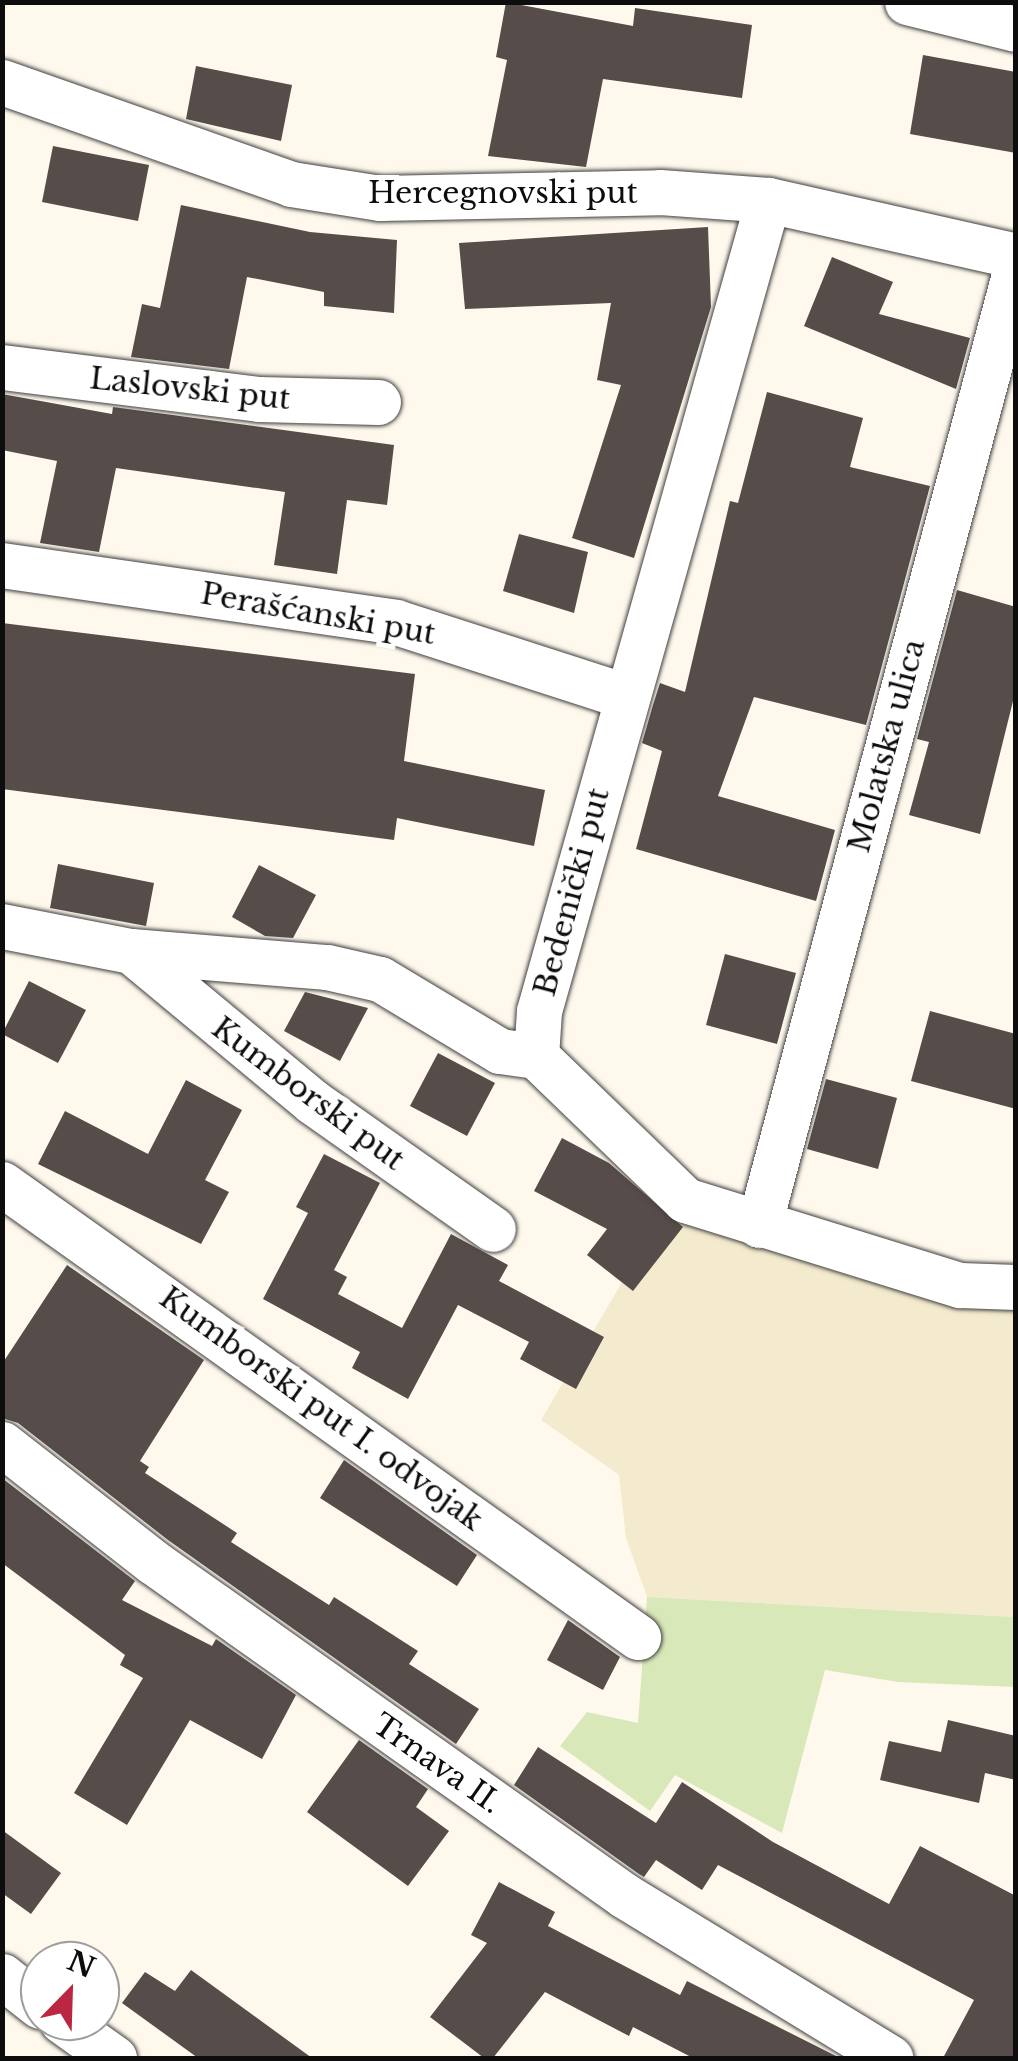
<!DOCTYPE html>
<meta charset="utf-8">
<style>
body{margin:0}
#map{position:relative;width:1018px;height:2061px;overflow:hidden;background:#fff9ed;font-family:"Libre Baskerville",serif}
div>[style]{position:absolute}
.farmland>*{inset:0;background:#f4ebce}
.green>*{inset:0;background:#d8e8b8}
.building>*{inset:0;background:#564c4a}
.roads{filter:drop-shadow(0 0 2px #404040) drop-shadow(0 0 2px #404040)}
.minor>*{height:45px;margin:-22.5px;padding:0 22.5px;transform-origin:22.5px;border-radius:22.5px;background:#fff}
span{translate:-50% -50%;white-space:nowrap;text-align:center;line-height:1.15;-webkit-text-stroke:10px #fff;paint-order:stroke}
.street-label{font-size:30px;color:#0d0d0d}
.frame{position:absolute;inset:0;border:5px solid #0d0d0d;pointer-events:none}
.north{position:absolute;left:20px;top:1941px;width:100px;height:100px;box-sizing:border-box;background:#fff;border:2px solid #9e9e9e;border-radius:50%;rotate:23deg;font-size:28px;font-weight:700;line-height:40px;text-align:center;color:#0d0d0d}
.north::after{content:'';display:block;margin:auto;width:35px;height:45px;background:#bb2743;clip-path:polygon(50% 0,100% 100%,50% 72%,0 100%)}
</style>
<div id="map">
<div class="farmland">
<i style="clip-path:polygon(661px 1216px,819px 1262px,1015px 1298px,1015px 1617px,647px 1597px,626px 1538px,619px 1475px,541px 1420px)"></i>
</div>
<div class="green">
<i style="clip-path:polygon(647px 1597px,1015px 1617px,1015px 1687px,898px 1682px,825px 1670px,782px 1833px,675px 1775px,650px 1811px,560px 1746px,587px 1712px,638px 1723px)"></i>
</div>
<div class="building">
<i style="clip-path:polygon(506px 2px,633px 26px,635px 8px,752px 25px,742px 98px,603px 79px,586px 167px,488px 156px,507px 60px,496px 57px)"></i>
<i style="clip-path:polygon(923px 55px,1016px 72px,1016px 153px,910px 134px)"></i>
<i style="clip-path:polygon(196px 66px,292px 85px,281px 141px,186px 119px)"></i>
<i style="clip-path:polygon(53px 146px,149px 165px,138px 221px,42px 202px)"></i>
<i style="clip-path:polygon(181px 205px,310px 232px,397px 240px,394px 313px,324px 306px,324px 292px,247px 277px,229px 369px,131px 357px,142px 304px,160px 308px)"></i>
<i style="clip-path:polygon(708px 227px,711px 307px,634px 558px,572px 538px,621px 385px,597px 380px,611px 303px,465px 309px,459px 243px)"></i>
<i style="clip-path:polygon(832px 257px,893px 282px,879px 314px,970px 338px,956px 389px,804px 326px)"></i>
<i style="clip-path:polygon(767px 392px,863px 418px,850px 467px,930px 486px,866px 725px,754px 697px,718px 796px,835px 830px,816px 901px,636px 849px,662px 751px,642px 743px,653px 705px,660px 683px,685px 692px,730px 501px,738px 503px)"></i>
<i style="clip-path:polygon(2px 394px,112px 414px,113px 407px,394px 445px,387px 505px,347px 500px,337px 574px,274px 565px,285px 492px,116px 468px,99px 552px,40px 543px,57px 461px,2px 450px)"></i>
<i style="clip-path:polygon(519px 534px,588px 552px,574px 613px,503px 591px)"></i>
<i style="clip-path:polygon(957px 590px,1016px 607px,1016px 689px,980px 834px,909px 815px,929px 742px,917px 739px)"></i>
<i style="clip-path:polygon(2px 623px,415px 674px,404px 761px,545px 790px,534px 846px,397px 818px,394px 840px,2px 789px)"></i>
<i style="clip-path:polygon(58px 864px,154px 883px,146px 926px,50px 908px)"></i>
<i style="clip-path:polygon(259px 865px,316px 895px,293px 938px,265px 936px,232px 917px)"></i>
<i style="clip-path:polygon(725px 954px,796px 973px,777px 1044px,706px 1025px)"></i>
<i style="clip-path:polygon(29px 981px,86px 1010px,58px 1063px,2px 1034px)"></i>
<i style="clip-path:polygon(305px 992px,368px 1008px,340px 1061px,284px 1031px)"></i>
<i style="clip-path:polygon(930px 1011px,1016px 1034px,1016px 1109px,911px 1081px)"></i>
<i style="clip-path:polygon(438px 1053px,495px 1083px,467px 1136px,410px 1106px)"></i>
<i style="clip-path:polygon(826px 1079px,897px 1098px,878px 1169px,807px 1149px)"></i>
<i style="clip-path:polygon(186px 1080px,242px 1110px,205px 1180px,229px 1192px,201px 1244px,38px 1164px,65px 1111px,148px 1154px)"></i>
<i style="clip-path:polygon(562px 1138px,609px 1163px,683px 1227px,633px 1291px,587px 1255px,607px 1229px,534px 1191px)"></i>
<i style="clip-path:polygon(324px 1154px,380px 1183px,334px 1270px,347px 1277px,338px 1294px,402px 1328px,451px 1234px,508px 1265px,499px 1281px,604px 1337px,576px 1389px,520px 1359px,529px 1342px,458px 1305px,408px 1399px,352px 1368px,360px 1352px,263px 1299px,308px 1213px,296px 1207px)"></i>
<i style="clip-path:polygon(67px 1265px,204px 1360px,140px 1461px,149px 1467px,145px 1473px,237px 1533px,231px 1542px,329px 1605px,334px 1597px,418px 1651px,409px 1664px,479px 1709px,456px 1744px,168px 1540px,18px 1423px,2px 1418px,2px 1364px)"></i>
<i style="clip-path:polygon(344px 1460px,477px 1555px,457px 1586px,320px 1498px)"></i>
<i style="clip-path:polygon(2px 1478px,135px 1581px,122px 1600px,212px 1646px,216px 1639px,296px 1695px,262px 1759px,190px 1720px,127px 1825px,74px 1793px,143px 1678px,120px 1665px,125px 1655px,2px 1563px)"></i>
<i style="clip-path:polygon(568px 1620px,620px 1657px,603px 1690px,547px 1660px)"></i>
<i style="clip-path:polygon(948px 1720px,1016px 1736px,1016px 1780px,985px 1773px,979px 1803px,880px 1780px,889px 1741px,941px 1752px)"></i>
<i style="clip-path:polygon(359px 1740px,428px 1789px,416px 1807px,449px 1831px,408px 1886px,307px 1812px)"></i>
<i style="clip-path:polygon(538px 1747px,656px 1823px,682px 1782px,773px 1842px,889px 1904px,920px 1846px,1016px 1896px,1016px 2058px,943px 2058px,974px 2000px,718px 1865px,702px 1890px,656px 1860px,644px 1877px,639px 1874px,514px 1785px)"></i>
<i style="clip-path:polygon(2px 1830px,61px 1873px,31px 1914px,2px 1893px)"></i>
<i style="clip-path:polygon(499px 1882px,555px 1912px,548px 1926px,680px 1995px,687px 1981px,840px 2058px,693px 2058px,633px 2027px,629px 2036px,545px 1992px,493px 2058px,484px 2058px,430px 2017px,487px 1943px,471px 1935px)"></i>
<i style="clip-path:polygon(191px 1970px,312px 2058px,198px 2058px,122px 2003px,145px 1972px,175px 1991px)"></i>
</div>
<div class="roads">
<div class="minor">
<i style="left:907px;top:2px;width:112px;rotate:13.9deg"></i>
<i style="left:2px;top:82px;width:306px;rotate:19.4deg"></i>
<i style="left:291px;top:184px;width:90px;rotate:8.9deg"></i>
<i style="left:380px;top:198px;width:280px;rotate:-1.2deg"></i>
<i style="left:660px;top:192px;width:108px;rotate:4.2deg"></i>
<i style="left:768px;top:200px;width:254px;rotate:12.7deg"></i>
<i style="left:768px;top:200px;width:843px;rotate:105.77deg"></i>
<i style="left:539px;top:1011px;width:45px;rotate:93.8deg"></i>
<i style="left:536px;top:1056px;width:207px;rotate:44deg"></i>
<i style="left:685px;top:1200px;width:288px;rotate:17.2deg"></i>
<i style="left:960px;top:1285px;width:56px;rotate:2deg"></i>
<i style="left:2px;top:367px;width:259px;rotate:7.1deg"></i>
<i style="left:259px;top:399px;width:119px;rotate:1.4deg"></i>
<i style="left:2px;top:565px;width:398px;rotate:8.2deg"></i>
<i style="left:396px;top:622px;width:241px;rotate:17.9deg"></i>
<i style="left:2px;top:926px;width:131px;rotate:11deg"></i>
<i style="left:131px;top:951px;width:197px;rotate:4.7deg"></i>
<i style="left:327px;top:967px;width:54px;rotate:12.8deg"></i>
<i style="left:380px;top:979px;width:140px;rotate:31deg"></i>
<i style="left:500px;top:1051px;width:36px;rotate:8deg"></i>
<i style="left:131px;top:951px;width:236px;rotate:39.7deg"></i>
<i style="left:313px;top:1102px;width:220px;rotate:35.2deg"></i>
<i style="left:2px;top:1184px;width:781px;rotate:35.46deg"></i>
<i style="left:759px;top:1225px;width:992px;rotate:-74.98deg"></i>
<i style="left:2px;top:1444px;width:192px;rotate:38deg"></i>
<i style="left:153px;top:1562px;width:578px;rotate:35.28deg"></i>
<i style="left:625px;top:1896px;width:311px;rotate:31.4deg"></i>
<i style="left:2px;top:1976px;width:48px;rotate:38.3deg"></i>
<i style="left:62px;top:2021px;width:64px;rotate:35.4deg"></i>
</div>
</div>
<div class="street-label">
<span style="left:503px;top:193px">Hercegnovski put</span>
<span style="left:190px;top:389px;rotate:6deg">Laslovski put</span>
<span style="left:318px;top:614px;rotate:10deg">Perašćanski put</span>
<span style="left:887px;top:746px;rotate:-75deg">Molatska ulica</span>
<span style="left:572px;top:892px;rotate:-75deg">Bedenički put</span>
<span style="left:308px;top:1094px;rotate:37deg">Kumborski put</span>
<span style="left:321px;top:1409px;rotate:36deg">Kumborski put I. odvojak</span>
<span style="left:437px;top:1764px;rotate:35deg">Trnava II.</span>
</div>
<div class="frame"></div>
<div class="north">N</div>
</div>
